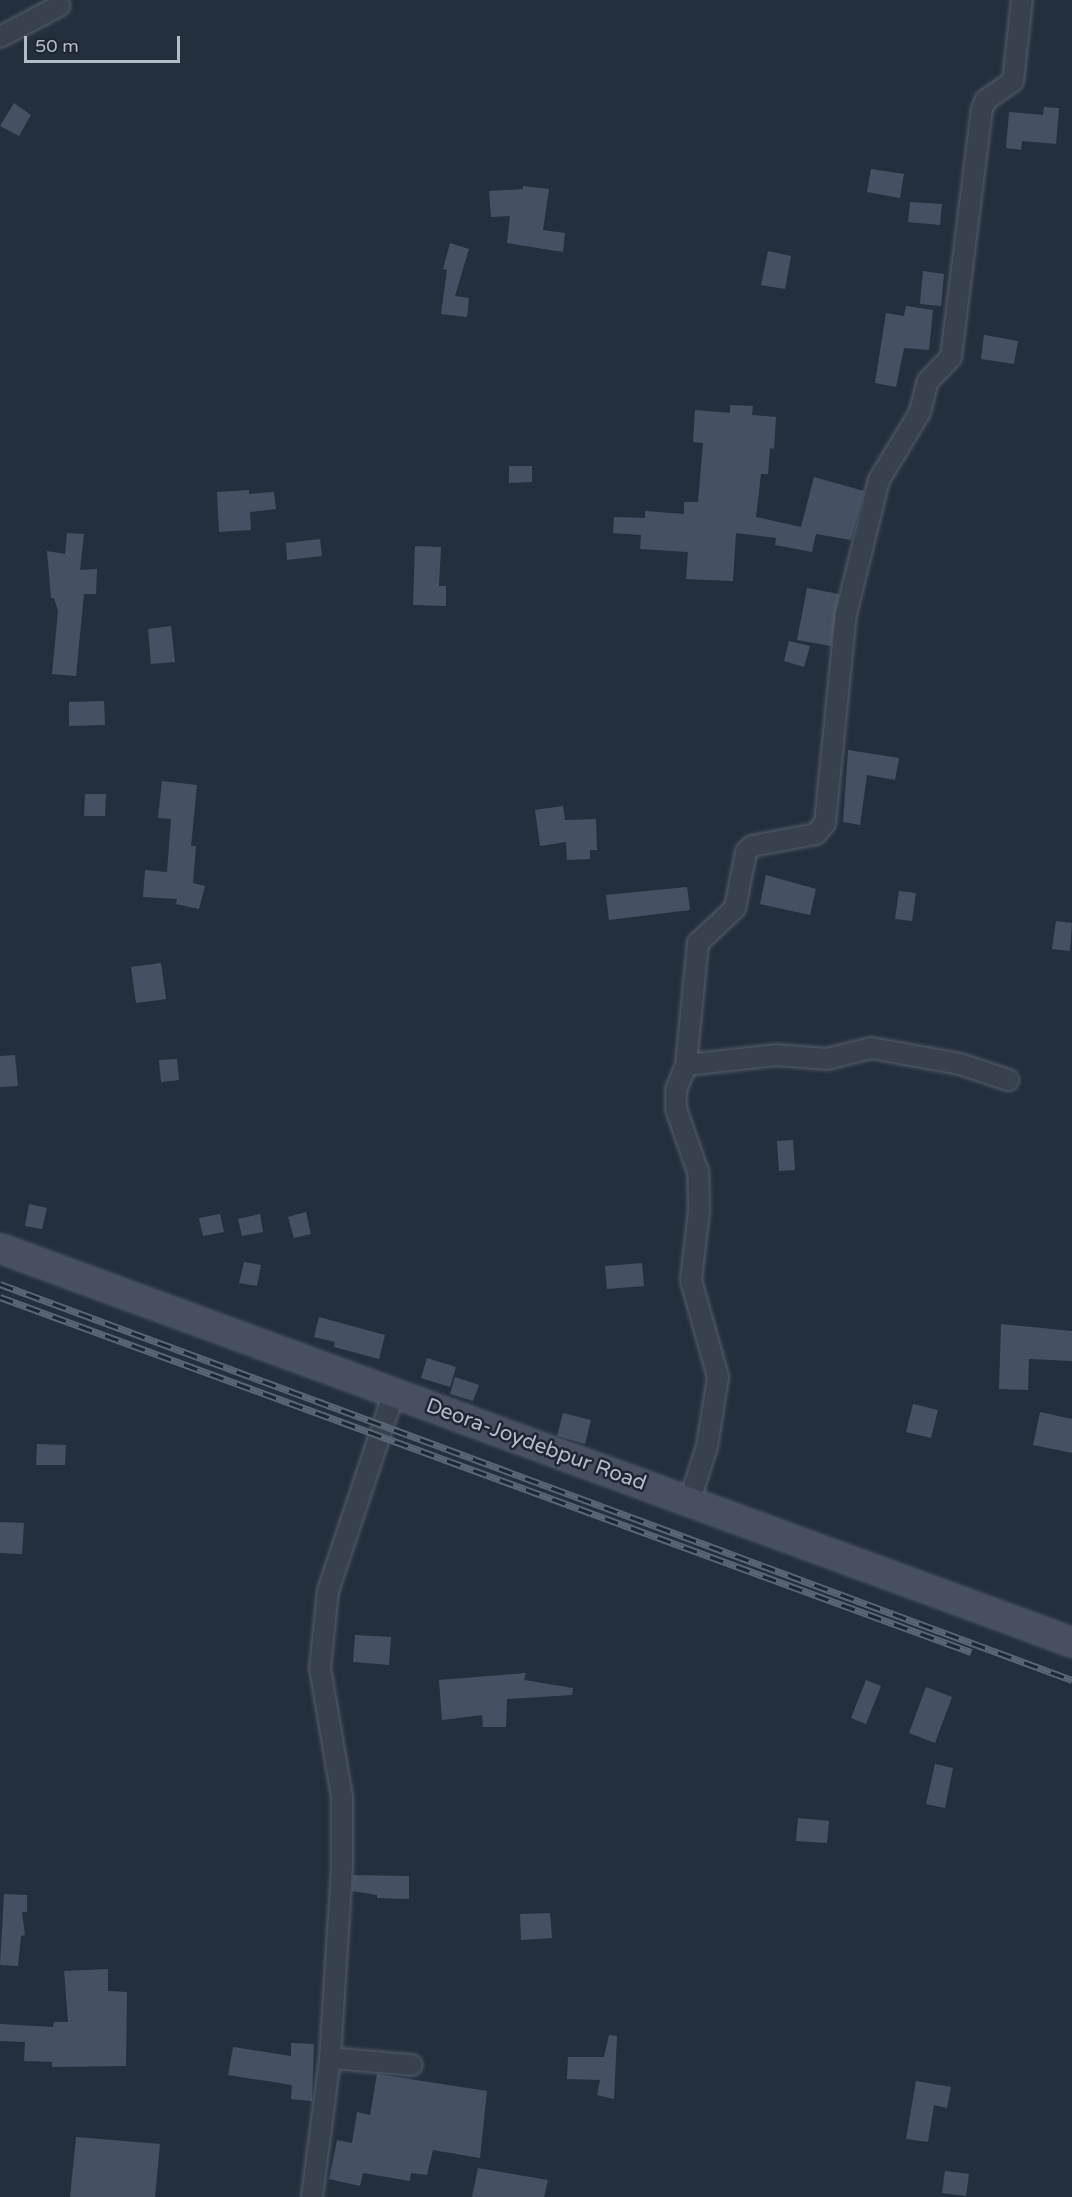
<!DOCTYPE html>
<style>
body{margin:0}
#map{position:relative;width:1072px;height:2197px;overflow:hidden;background:#242f3e;font-family:"Varela Round",sans-serif}
div>[style]{position:absolute}
.building>*{inset:0;background:#455162}
.roads{filter:drop-shadow(0 0 2px #565f6c) drop-shadow(0 0 2px #565f6c)}
.street>*{height:20px;margin:-10px;padding:0 10px;transform-origin:10px;border-radius:10px;background:#38414e}
.secondary>*{height:27px;margin:-13.5px;padding:0 13.5px;transform-origin:13.5px;border-radius:13.5px;background:#465061}
.rail>*{height:7px;margin-top:-3.5px;transform-origin:0;background:repeating-linear-gradient(90deg,#1d2633 0 14px,#5a6575 0 28px);box-sizing:border-box;border-block:2px solid #5a6575}
span{translate:-50% -50%;white-space:nowrap;text-align:center;line-height:1.15;-webkit-text-stroke:5px #1d2633;paint-order:stroke}
.street-label{font-size:21px;color:#b4bcc9}
.scale{position:absolute;left:24px;top:36px;width:156px;height:27px;box-sizing:border-box;border:3px solid #b4bcc9;border-top:0;padding-left:8px;font-size:18px;line-height:21px;white-space:nowrap;color:#b4bcc9;-webkit-text-stroke:4px #1d2633;paint-order:stroke}
</style>
<div id="map">
<div class="building">
<i style="clip-path:polygon(14px 103px,31px 115px,19px 136px,0 126px)"></i>
<i style="clip-path:polygon(1044px 107px,1059px 108px,1056px 144px,1022px 141px,1021px 150px,1006px 148px,1009px 112px,1043px 115px)"></i>
<i style="clip-path:polygon(871px 169px,904px 174px,900px 198px,867px 192px)"></i>
<i style="clip-path:polygon(523px 186px,549px 189px,543px 230px,565px 233px,563px 252px,507px 243px,510px 216px,491px 217px,489px 191px,523px 189px)"></i>
<i style="clip-path:polygon(910px 202px,942px 204px,940px 225px,908px 222px)"></i>
<i style="clip-path:polygon(450px 243px,469px 249px,455px 296px,469px 298px,467px 317px,441px 314px,447px 270px,443px 269px)"></i>
<i style="clip-path:polygon(768px 251px,791px 256px,785px 289px,761px 285px)"></i>
<i style="clip-path:polygon(923px 271px,944px 274px,941px 306px,920px 304px)"></i>
<i style="clip-path:polygon(906px 306px,933px 310px,929px 350px,904px 348px,896px 387px,875px 383px,886px 313px,904px 316px)"></i>
<i style="clip-path:polygon(984px 335px,1018px 341px,1014px 364px,981px 359px)"></i>
<i style="clip-path:polygon(730px 405px,753px 406px,752px 415px,776px 417px,774px 449px,770px 448px,768px 474px,761px 474px,756px 517px,801px 527px,814px 477px,864px 491px,851px 540px,816px 534px,812px 552px,775px 545px,776px 538px,736px 533px,733px 581px,686px 579px,688px 552px,640px 549px,641px 535px,613px 533px,614px 517px,645px 518px,645px 511px,684px 514px,684px 502px,698px 502px,703px 443px,693px 442px,695px 410px,730px 413px)"></i>
<i style="clip-path:polygon(509px 466px,532px 466px,532px 482px,509px 483px)"></i>
<i style="clip-path:polygon(249px 490px,249px 494px,274px 492px,276px 509px,250px 512px,251px 530px,219px 532px,217px 492px)"></i>
<i style="clip-path:polygon(67px 533px,84px 534px,80px 570px,97px 569px,96px 594px,84px 594px,76px 676px,52px 674px,58px 611px,54px 598px,51px 598px,47px 551px,65px 554px)"></i>
<i style="clip-path:polygon(320px 539px,322px 556px,287px 560px,286px 543px)"></i>
<i style="clip-path:polygon(415px 546px,441px 547px,439px 586px,446px 586px,446px 606px,413px 605px)"></i>
<i style="clip-path:polygon(807px 588px,839px 594px,831px 646px,797px 640px)"></i>
<i style="clip-path:polygon(171px 626px,175px 662px,151px 664px,148px 629px)"></i>
<i style="clip-path:polygon(789px 641px,810px 646px,804px 667px,784px 661px)"></i>
<i style="clip-path:polygon(104px 701px,105px 725px,69px 726px,69px 702px)"></i>
<i style="clip-path:polygon(848px 750px,899px 758px,895px 780px,867px 775px,860px 825px,843px 822px)"></i>
<i style="clip-path:polygon(162px 781px,197px 785px,191px 846px,196px 846px,193px 883px,205px 886px,199px 909px,176px 904px,177px 899px,143px 897px,145px 870px,167px 872px,171px 819px,158px 818px)"></i>
<i style="clip-path:polygon(85px 794px,106px 794px,105px 816px,84px 816px)"></i>
<i style="clip-path:polygon(563px 806px,565px 820px,596px 819px,597px 850px,590px 850px,590px 859px,567px 860px,566px 842px,540px 846px,535px 810px)"></i>
<i style="clip-path:polygon(766px 875px,816px 889px,810px 915px,760px 904px)"></i>
<i style="clip-path:polygon(687px 887px,690px 910px,609px 920px,606px 895px)"></i>
<i style="clip-path:polygon(899px 891px,916px 893px,912px 921px,895px 919px)"></i>
<i style="clip-path:polygon(1056px 921px,1072px 923px,1070px 951px,1052px 949px)"></i>
<i style="clip-path:polygon(161px 963px,166px 999px,136px 1003px,131px 967px)"></i>
<i style="clip-path:polygon(15px 1055px,18px 1086px,0 1087px,0 1056px)"></i>
<i style="clip-path:polygon(177px 1059px,179px 1080px,161px 1082px,159px 1060px)"></i>
<i style="clip-path:polygon(793px 1140px,795px 1170px,779px 1171px,777px 1141px)"></i>
<i style="clip-path:polygon(29px 1204px,47px 1208px,42px 1229px,25px 1226px)"></i>
<i style="clip-path:polygon(306px 1212px,311px 1234px,294px 1238px,288px 1217px)"></i>
<i style="clip-path:polygon(220px 1214px,224px 1232px,203px 1236px,199px 1218px)"></i>
<i style="clip-path:polygon(260px 1214px,263px 1232px,242px 1236px,238px 1219px)"></i>
<i style="clip-path:polygon(244px 1262px,261px 1265px,257px 1286px,239px 1283px)"></i>
<i style="clip-path:polygon(642px 1263px,644px 1286px,607px 1289px,605px 1266px)"></i>
<i style="clip-path:polygon(319px 1317px,385px 1335px,379px 1359px,334px 1347px,335px 1342px,314px 1337px)"></i>
<i style="clip-path:polygon(1001px 1324px,1072px 1331px,1072px 1361px,1029px 1359px,1028px 1390px,999px 1389px)"></i>
<i style="clip-path:polygon(427px 1358px,456px 1367px,450px 1387px,421px 1378px)"></i>
<i style="clip-path:polygon(455px 1377px,479px 1385px,473px 1401px,450px 1394px)"></i>
<i style="clip-path:polygon(913px 1404px,938px 1410px,931px 1438px,906px 1432px)"></i>
<i style="clip-path:polygon(1040px 1412px,1072px 1419px,1072px 1453px,1033px 1445px)"></i>
<i style="clip-path:polygon(563px 1413px,591px 1420px,585px 1444px,557px 1436px)"></i>
<i style="clip-path:polygon(37px 1444px,66px 1445px,65px 1465px,36px 1465px)"></i>
<i style="clip-path:polygon(0 1522px,24px 1523px,22px 1554px,0 1553px)"></i>
<i style="clip-path:polygon(355px 1635px,391px 1637px,389px 1665px,353px 1662px)"></i>
<i style="clip-path:polygon(526px 1673px,524px 1680px,573px 1688px,572px 1695px,507px 1699px,506px 1727px,483px 1727px,482px 1715px,442px 1720px,439px 1680px)"></i>
<i style="clip-path:polygon(866px 1680px,881px 1686px,866px 1724px,851px 1718px)"></i>
<i style="clip-path:polygon(926px 1687px,952px 1697px,935px 1743px,909px 1733px)"></i>
<i style="clip-path:polygon(935px 1764px,953px 1768px,945px 1808px,926px 1804px)"></i>
<i style="clip-path:polygon(798px 1818px,829px 1821px,827px 1843px,796px 1841px)"></i>
<i style="clip-path:polygon(353px 1875px,409px 1876px,409px 1899px,377px 1898px,377px 1895px,352px 1891px)"></i>
<i style="clip-path:polygon(4px 1894px,27px 1895px,27px 1912px,22px 1912px,25px 1935px,21px 1936px,18px 1966px,0 1965px)"></i>
<i style="clip-path:polygon(550px 1913px,552px 1938px,521px 1940px,520px 1914px)"></i>
<i style="clip-path:polygon(108px 1969px,108px 1991px,127px 1992px,126px 2066px,52px 2067px,52px 2062px,24px 2061px,25px 2042px,0 2041px,0 2024px,53px 2027px,54px 2022px,68px 2022px,64px 1971px)"></i>
<i style="clip-path:polygon(609px 2035px,617px 2036px,614px 2099px,597px 2095px,600px 2080px,567px 2079px,568px 2057px,604px 2057px)"></i>
<i style="clip-path:polygon(291px 2043px,314px 2044px,312px 2101px,291px 2099px,292px 2085px,228px 2075px,233px 2047px,291px 2056px)"></i>
<i style="clip-path:polygon(377px 2074px,487px 2091px,480px 2158px,433px 2150px,427px 2175px,411px 2173px,410px 2181px,363px 2173px,360px 2186px,329px 2179px,337px 2140px,352px 2143px,357px 2112px,370px 2115px)"></i>
<i style="clip-path:polygon(916px 2081px,951px 2087px,947px 2108px,934px 2105px,928px 2142px,906px 2139px)"></i>
<i style="clip-path:polygon(76px 2137px,160px 2144px,155px 2197px,70px 2197px)"></i>
<i style="clip-path:polygon(478px 2168px,548px 2180px,544px 2197px,472px 2197px)"></i>
<i style="clip-path:polygon(945px 2171px,969px 2174px,966px 2196px,942px 2193px)"></i>
</div>
<div class="roads">
<div class="street">
<i style="left:0;top:37px;width:67px;rotate:-27.7deg"></i>
<i style="left:686px;top:1065px;width:91px;rotate:-6.3deg"></i>
<i style="left:776px;top:1055px;width:51px;rotate:4.5deg"></i>
<i style="left:827px;top:1059px;width:45px;rotate:-14deg"></i>
<i style="left:871px;top:1048px;width:90px;rotate:10.2deg"></i>
<i style="left:960px;top:1064px;width:51px;rotate:18.4deg"></i>
<i style="left:690px;top:1500px;width:57px;rotate:-72.5deg"></i>
<i style="left:707px;top:1446px;width:70px;rotate:-80.9deg"></i>
<i style="left:718px;top:1377px;width:101px;rotate:-105.6deg"></i>
<i style="left:691px;top:1280px;width:69px;rotate:-83.4deg"></i>
<i style="left:699px;top:1211px;width:39px;rotate:-91deg"></i>
<i style="left:698px;top:1172px;width:67px;rotate:-109.2deg"></i>
<i style="left:676px;top:1109px;width:19px;rotate:-90deg"></i>
<i style="left:676px;top:1090px;width:27px;rotate:-68deg"></i>
<i style="left:686px;top:1065px;width:123px;rotate:-84.4deg"></i>
<i style="left:698px;top:943px;width:51px;rotate:-43.4deg"></i>
<i style="left:735px;top:908px;width:57px;rotate:-78.9deg"></i>
<i style="left:746px;top:852px;width:8px;rotate:-45deg"></i>
<i style="left:752px;top:846px;width:65px;rotate:-10.6deg"></i>
<i style="left:816px;top:834px;width:14px;rotate:-51deg"></i>
<i style="left:825px;top:823px;width:210px;rotate:-84.3deg"></i>
<i style="left:846px;top:614px;width:138px;rotate:-76.2deg"></i>
<i style="left:879px;top:480px;width:79px;rotate:-58.9deg"></i>
<i style="left:920px;top:412px;width:32px;rotate:-76deg"></i>
<i style="left:928px;top:381px;width:33px;rotate:-46deg"></i>
<i style="left:951px;top:357px;width:250px;rotate:-82.9deg"></i>
<i style="left:982px;top:109px;width:10px;rotate:-66deg"></i>
<i style="left:986px;top:100px;width:33px;rotate:-35deg"></i>
<i style="left:1013px;top:81px;width:81px;rotate:-83.7deg"></i>
<i style="left:330px;top:2058px;width:82px;rotate:4.9deg"></i>
<i style="left:312px;top:2197px;width:140px;rotate:-82.6deg"></i>
<i style="left:330px;top:2058px;width:193px;rotate:-86.4deg"></i>
<i style="left:342px;top:1865px;width:68px;rotate:-90deg"></i>
<i style="left:342px;top:1797px;width:131px;rotate:-99.7deg"></i>
<i style="left:320px;top:1668px;width:77px;rotate:-84.1deg"></i>
<i style="left:328px;top:1591px;width:209px;rotate:-71.6deg"></i>
</div>
<div class="secondary">
<i style="left:0;top:1248px;width:1142px;rotate:20.18deg"></i>
</div>
</div>
<div class="rail">
<i style="left:0;top:1284px;width:1143px;rotate:20.27deg"></i>
<i style="left:0;top:1297px;width:1034px;rotate:20.08deg"></i>
</div>
<div class="street-label">
<span style="left:536px;top:1445px;rotate:20deg">Deora-Joydebpur Road</span>
</div>
<div class="scale">50 m</div>
</div>
